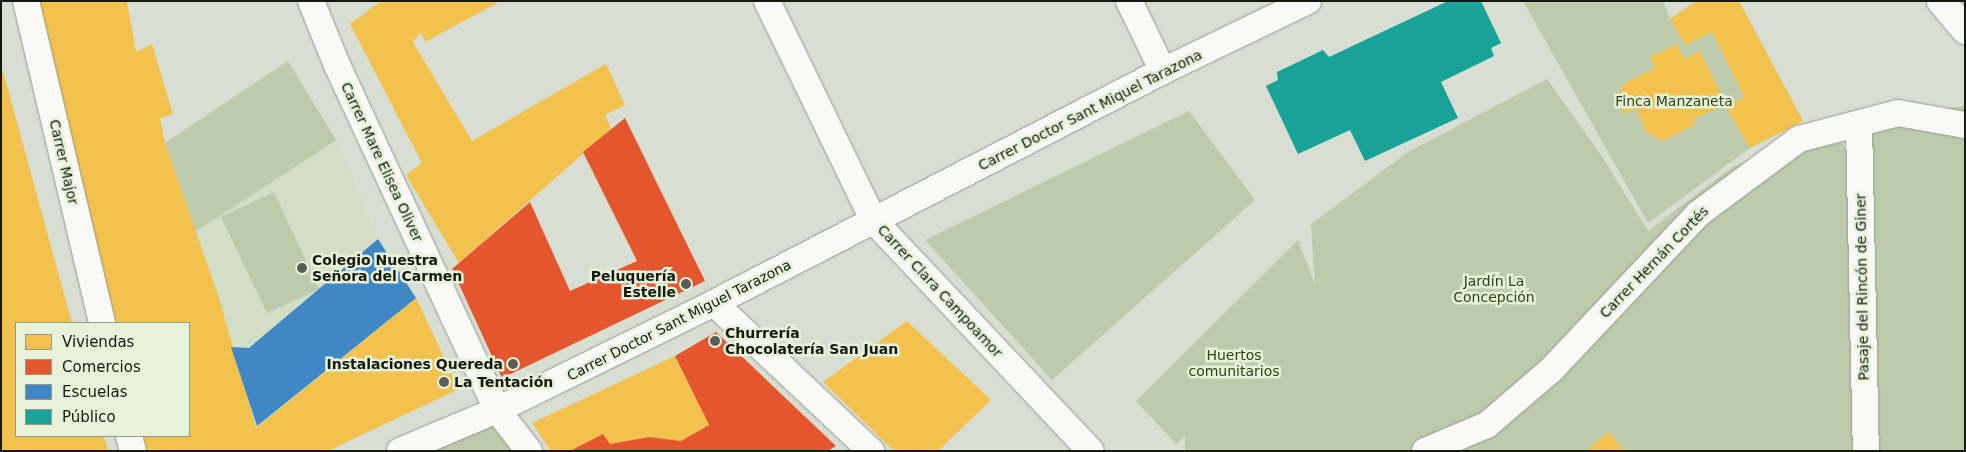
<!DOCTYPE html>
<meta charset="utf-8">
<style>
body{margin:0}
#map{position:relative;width:1966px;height:452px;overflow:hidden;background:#d8dfd2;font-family:"DejaVu Sans",sans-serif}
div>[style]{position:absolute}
.built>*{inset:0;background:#d2dec6}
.green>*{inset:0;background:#bccbab}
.homes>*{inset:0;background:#f2c14e}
.shops>*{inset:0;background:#e4572e}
.schools>*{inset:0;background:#3f88c5}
.public>*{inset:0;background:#17a398}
.roads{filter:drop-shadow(0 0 1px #979c92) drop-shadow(0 0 1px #979c92)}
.street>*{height:26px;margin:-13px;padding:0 13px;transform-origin:13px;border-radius:13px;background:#f9faf8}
.secondary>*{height:28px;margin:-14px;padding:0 14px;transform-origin:14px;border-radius:14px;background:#f9faf8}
.dots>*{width:14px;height:14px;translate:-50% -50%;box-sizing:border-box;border:2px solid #e6f2d9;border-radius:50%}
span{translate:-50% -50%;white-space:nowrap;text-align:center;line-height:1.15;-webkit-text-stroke:5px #e6f2d9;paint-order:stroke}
.park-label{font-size:14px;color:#2e430e}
.street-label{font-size:14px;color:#151910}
.poi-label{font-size:14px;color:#151910;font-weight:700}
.left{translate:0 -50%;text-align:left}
.right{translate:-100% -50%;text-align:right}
.frame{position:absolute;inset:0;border:2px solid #151910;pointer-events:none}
.legend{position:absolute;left:15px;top:322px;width:175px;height:115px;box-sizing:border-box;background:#e6f2d9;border:1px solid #929b89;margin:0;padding:6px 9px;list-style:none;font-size:15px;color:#151910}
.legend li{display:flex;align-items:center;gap:10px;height:25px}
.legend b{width:25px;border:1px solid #929b89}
</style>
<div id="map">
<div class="built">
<i style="clip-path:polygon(288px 61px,338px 142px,378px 239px,416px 298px,256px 428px,165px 143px)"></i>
</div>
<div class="green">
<i style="clip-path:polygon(1523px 1px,1663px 1px,1670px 19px,1697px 1px,1739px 1px,1803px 121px,1750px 148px,1648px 223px)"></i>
<i style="clip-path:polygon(288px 61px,336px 140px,195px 232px,165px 143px)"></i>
<i style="clip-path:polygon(1547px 79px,1601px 155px,1648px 231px,1731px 168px,1830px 120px,1859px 174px,1859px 124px,1898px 113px,1965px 106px,1965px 451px,1185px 451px,1185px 436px,1176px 444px,1136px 401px,1298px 240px,1315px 285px,1311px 224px,1408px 152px)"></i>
<i style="clip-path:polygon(1189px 111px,1255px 200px,1052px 380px,925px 240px)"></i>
<i style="clip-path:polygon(274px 192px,319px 289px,267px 313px,221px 217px)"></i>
<i style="clip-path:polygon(497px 410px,529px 451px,400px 451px)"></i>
</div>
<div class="homes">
<i style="clip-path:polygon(38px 1px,127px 1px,136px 52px,152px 44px,173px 114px,160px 118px,165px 143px,219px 298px,256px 428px,416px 298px,459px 389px,328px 451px,145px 451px,141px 436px,189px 436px,189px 323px,115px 323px)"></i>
<i style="clip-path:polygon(381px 1px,501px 1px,425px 42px,421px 32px,413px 42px,472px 141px,606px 64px,625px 105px,605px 115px,611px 129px,459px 263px,406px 175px,422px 163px,350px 24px)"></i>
<i style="clip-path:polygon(1697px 1px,1739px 1px,1803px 121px,1750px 148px,1726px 108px,1744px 97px,1712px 32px,1685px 45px,1670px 19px)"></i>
<i style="clip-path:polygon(1677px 44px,1684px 59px,1700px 51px,1722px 96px,1712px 101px,1716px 109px,1695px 118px,1694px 125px,1663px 141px,1646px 132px,1636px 109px,1624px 114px,1616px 97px,1625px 83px,1655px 68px,1650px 57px)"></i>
<i style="clip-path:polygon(1px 64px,72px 323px,16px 323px,16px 436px,104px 436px,108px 451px,1px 451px)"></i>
<i style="clip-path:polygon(907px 321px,991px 400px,938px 451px,894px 451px,823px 382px)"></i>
<i style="clip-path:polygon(675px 356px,709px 425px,681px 441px,649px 437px,610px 444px,603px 434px,570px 451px,551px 451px,532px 423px)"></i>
<i style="clip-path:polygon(1608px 432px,1625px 451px,1586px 451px)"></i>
</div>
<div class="shops">
<i style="clip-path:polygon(625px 118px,705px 281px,502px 378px,452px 269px,530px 202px,570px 291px,637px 261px,583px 152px)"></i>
<i style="clip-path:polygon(716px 332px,836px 446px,828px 451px,570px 451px,603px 434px,610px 444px,649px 437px,681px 441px,709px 425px,675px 356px)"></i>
</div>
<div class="schools">
<i style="clip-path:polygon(378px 239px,416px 298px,257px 426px,231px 347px,249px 348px)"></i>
</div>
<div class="public">
<i style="clip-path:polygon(1448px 1px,1481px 1px,1501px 43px,1491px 48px,1494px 56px,1441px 82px,1458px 118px,1365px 161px,1350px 130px,1298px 154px,1266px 86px,1278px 80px,1277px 72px,1323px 50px,1329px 57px)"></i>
</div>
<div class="roads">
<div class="street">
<i style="left:26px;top:1px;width:331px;rotate:76.7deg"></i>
<i style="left:311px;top:1px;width:69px;rotate:67.9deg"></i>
<i style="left:337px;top:65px;width:380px;rotate:65.1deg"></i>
<i style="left:497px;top:410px;width:52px;rotate:52deg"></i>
<i style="left:767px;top:1px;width:245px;rotate:64.1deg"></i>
<i style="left:874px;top:221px;width:316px;rotate:46.7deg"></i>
<i style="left:1129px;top:1px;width:78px;rotate:64.1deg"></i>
<i style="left:1859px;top:124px;width:327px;rotate:88.8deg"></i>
<i style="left:714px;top:303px;width:216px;rotate:43.3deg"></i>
<i style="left:129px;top:436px;width:16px;rotate:75deg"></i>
<i style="left:400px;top:451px;width:105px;rotate:-22.9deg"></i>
<i style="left:497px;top:410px;width:242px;rotate:-26.2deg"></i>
<i style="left:714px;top:303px;width:505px;rotate:-27.33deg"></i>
<i style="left:1163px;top:71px;width:161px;rotate:-25.8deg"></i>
<i style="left:1425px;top:451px;width:67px;rotate:-22.8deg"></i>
<i style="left:1487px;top:425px;width:86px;rotate:-40.7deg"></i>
<i style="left:1552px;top:369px;width:213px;rotate:-46.7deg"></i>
<i style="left:1698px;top:214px;width:126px;rotate:-36.6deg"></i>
<i style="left:1799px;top:139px;width:102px;rotate:-14.7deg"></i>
<i style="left:1898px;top:113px;width:68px;rotate:10.2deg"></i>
</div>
<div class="secondary">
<i style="left:1941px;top:1px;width:38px;rotate:50deg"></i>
</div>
</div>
<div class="dots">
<i style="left:302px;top:268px;background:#595e54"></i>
<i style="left:686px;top:284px;background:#595e54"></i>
<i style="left:715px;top:341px;background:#595e54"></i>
<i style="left:513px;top:364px;background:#595e54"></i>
<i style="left:444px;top:382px;background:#595e54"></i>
</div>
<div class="park-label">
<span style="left:1674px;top:101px">Finca Manzaneta</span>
<span style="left:1494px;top:289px">Jardín La<br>Concepción</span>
<span style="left:1234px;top:363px">Huertos<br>comunitarios</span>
</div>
<div class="street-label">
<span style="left:1090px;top:110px;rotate:-27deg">Carrer Doctor Sant Miquel Tarazona</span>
<span style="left:64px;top:162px;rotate:77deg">Carrer Major</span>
<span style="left:382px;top:162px;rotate:65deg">Carrer Mare Elisea Oliver</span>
<span style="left:1654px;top:262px;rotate:-46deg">Carrer Hernán Cortés</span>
<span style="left:1862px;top:287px;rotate:-91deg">Pasaje del Rincón de Giner</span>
<span style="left:940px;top:291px;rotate:47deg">Carrer Clara Campoamor</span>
<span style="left:679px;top:320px;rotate:-27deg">Carrer Doctor Sant Miguel Tarazona</span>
</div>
<div class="poi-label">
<span class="left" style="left:312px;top:268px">Colegio Nuestra<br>Señora del Carmen</span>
<span class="right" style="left:676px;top:284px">Peluquería<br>Estelle</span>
<span class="left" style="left:725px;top:341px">Churrería<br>Chocolatería San Juan</span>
<span class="right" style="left:503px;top:364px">Instalaciones Quereda</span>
<span class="left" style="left:454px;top:382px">La Tentación</span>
</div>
<div class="frame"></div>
<ul class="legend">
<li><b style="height:14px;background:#f2c14e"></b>Viviendas</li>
<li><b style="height:14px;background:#e4572e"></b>Comercios</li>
<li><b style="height:14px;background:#3f88c5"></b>Escuelas</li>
<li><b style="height:14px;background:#17a398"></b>Público</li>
</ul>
</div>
